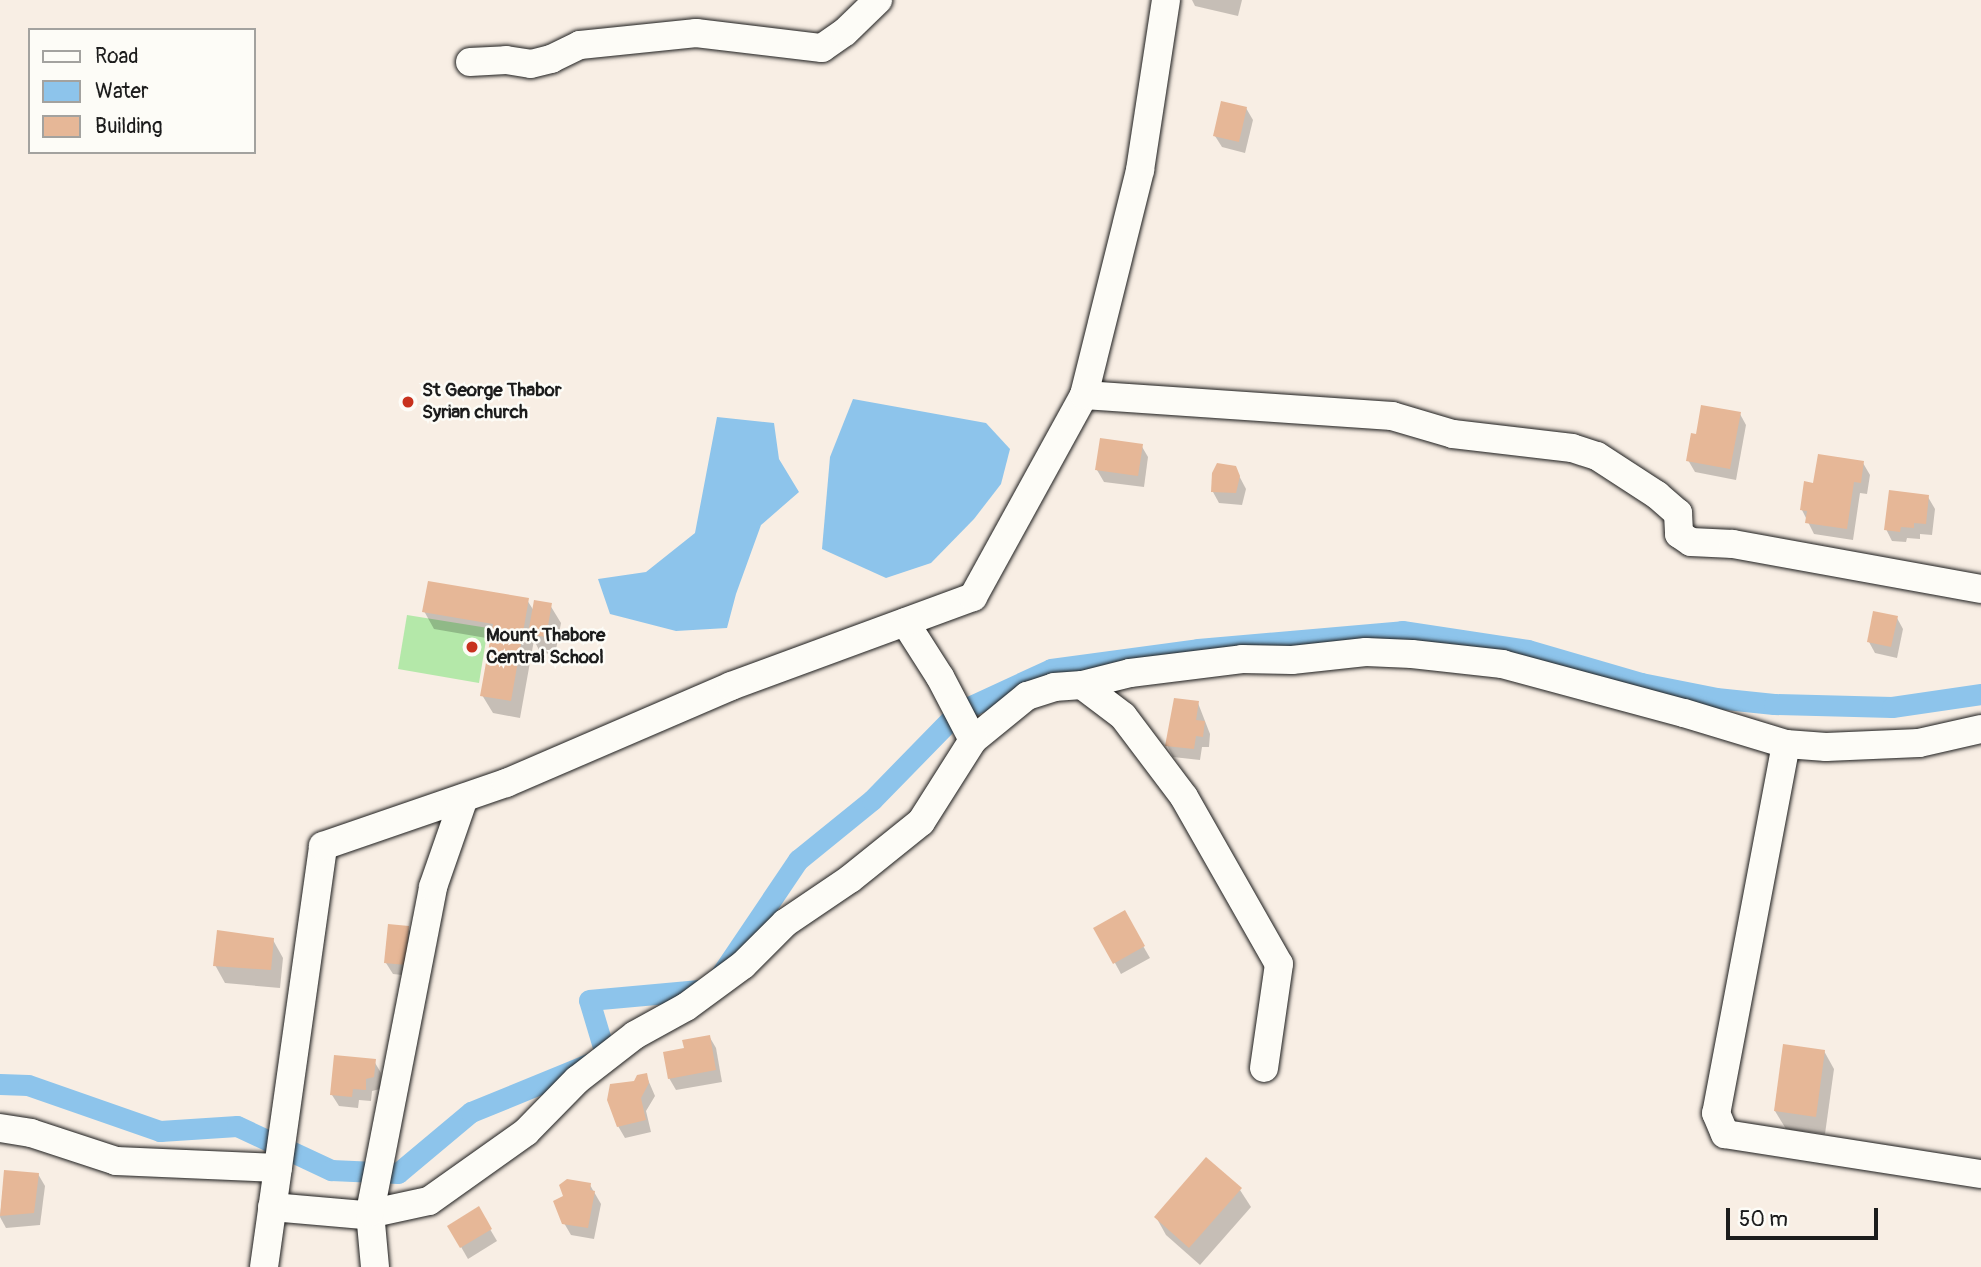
<!DOCTYPE html>
<style>
body{margin:0}
#map{position:relative;width:1981px;height:1267px;overflow:hidden;background:#f8eee4;font-family:Pangolin,sans-serif}
div>[style]{position:absolute}
.green>*{inset:0;background:#b4e8a9}
.water>*{inset:0;background:#8dc4eb}
.shadow>*{inset:0;background:#0003}
.canal>*{height:21px;margin:-10.5px;padding:0 10.5px;transform-origin:10.5px;border-radius:10.5px;background:#8dc4eb}
.building>*{inset:0;background:#e6b797}
.roads{filter:drop-shadow(0 0 2px #1c1c1c) drop-shadow(0 0 2px #1c1c1c)}
.minor>*{height:28px;margin:-14px;padding:0 14px;transform-origin:14px;border-radius:14px;background:#fdfcf7}
.dots>*{width:19px;height:19px;translate:-50% -50%;box-sizing:border-box;border:4px solid #fdfcf7;border-radius:50%}
span{translate:-50% -50%;white-space:nowrap;text-align:center;line-height:1.15;-webkit-text-stroke:5px #fdfcf7;paint-order:stroke}
.poi-label{font-size:19px;color:#1c1c1c;font-weight:700}
.left{translate:0 -50%;text-align:left}
.legend{position:absolute;left:28px;top:28px;width:228px;height:126px;box-sizing:border-box;background:#fdfcf7;border:2px solid #a3a29f;margin:0;padding:9px 12px;list-style:none;font-size:21px;color:#1c1c1c}
.legend li{display:flex;align-items:center;gap:14px;height:35px}
.legend b{width:35px;border:2px solid #a3a29f}
.scale{position:absolute;left:1726px;top:1208px;width:152px;height:32px;box-sizing:border-box;border:4px solid #1c1c1c;border-top:0;padding-left:9px;font-size:21px;line-height:24px;white-space:nowrap;color:#1c1c1c;-webkit-text-stroke:5px #fdfcf7;paint-order:stroke}
</style>
<div id="map">
<div class="green">
<i style="clip-path:polygon(407px 615px,488px 628px,479px 683px,398px 669px)"></i>
</div>
<div class="water">
<i style="clip-path:polygon(853px 399px,986px 423px,1010px 449px,1001px 484px,974px 519px,931px 563px,886px 578px,822px 549px,830px 457px)"></i>
<i style="clip-path:polygon(717px 417px,774px 423px,779px 459px,799px 492px,761px 525px,736px 594px,727px 628px,676px 631px,610px 614px,598px 579px,646px 572px,695px 533px)"></i>
</div>
<div class="shadow">
<i style="clip-path:polygon(1192px 0,1242px 0,1238px 16px,1195px 6px)"></i>
<i style="clip-path:polygon(1246px 108px,1253px 120px,1245px 153px,1222px 147px,1215px 136px)"></i>
<i style="clip-path:polygon(1740px 414px,1746px 425px,1736px 480px,1695px 472px,1688px 460px,1698px 436px)"></i>
<i style="clip-path:polygon(1141px 445px,1148px 457px,1144px 487px,1104px 482px,1097px 470px)"></i>
<i style="clip-path:polygon(1863px 463px,1870px 475px,1867px 494px,1860px 493px,1853px 540px,1814px 534px,1802px 510px,1815px 485px)"></i>
<i style="clip-path:polygon(1235px 468px,1246px 489px,1242px 505px,1219px 503px,1213px 492px)"></i>
<i style="clip-path:polygon(1928px 497px,1935px 509px,1932px 535px,1920px 534px,1920px 539px,1907px 538px,1906px 542px,1892px 541px,1886px 529px)"></i>
<i style="clip-path:polygon(527px 600px,534px 611px,550px 605px,561px 623px,555px 655px,540px 652px,534px 640px,520px 718px,493px 713px,482px 695px,492px 639px,434px 629px,424px 611px)"></i>
<i style="clip-path:polygon(1897px 618px,1903px 629px,1897px 658px,1875px 653px,1869px 642px)"></i>
<i style="clip-path:polygon(1198px 703px,1210px 734px,1209px 747px,1202px 747px,1200px 760px,1173px 757px,1167px 745px)"></i>
<i style="clip-path:polygon(1124px 913px,1150px 958px,1121px 974px,1096px 928px)"></i>
<i style="clip-path:polygon(408px 928px,415px 939px,411px 976px,393px 974px,386px 963px)"></i>
<i style="clip-path:polygon(273px 940px,283px 958px,280px 988px,225px 983px,215px 965px)"></i>
<i style="clip-path:polygon(709px 1036px,716px 1048px,722px 1082px,676px 1090px,669px 1078px,686px 1050px)"></i>
<i style="clip-path:polygon(1824px 1051px,1834px 1069px,1825px 1134px,1786px 1129px,1775px 1111px)"></i>
<i style="clip-path:polygon(374px 1061px,381px 1073px,380px 1089px,372px 1091px,371px 1101px,359px 1100px,358px 1108px,339px 1106px,332px 1095px)"></i>
<i style="clip-path:polygon(646px 1075px,655px 1096px,646px 1111px,651px 1132px,625px 1138px,618px 1126px,636px 1083px)"></i>
<i style="clip-path:polygon(5px 1172px,38px 1174px,45px 1186px,40px 1225px,6px 1228px,0 1217px)"></i>
<i style="clip-path:polygon(590px 1185px,601px 1204px,594px 1239px,571px 1235px,564px 1223px,566px 1197px)"></i>
<i style="clip-path:polygon(1240px 1190px,1251px 1207px,1200px 1265px,1166px 1235px,1156px 1217px)"></i>
<i style="clip-path:polygon(478px 1209px,497px 1241px,468px 1259px,449px 1226px)"></i>
</div>
<div class="canal">
<i style="left:0;top:1084px;width:28px;rotate:2deg"></i>
<i style="left:28px;top:1085px;width:140px;rotate:19.2deg"></i>
<i style="left:160px;top:1131px;width:77px;rotate:-3.7deg"></i>
<i style="left:237px;top:1126px;width:104px;rotate:25.1deg"></i>
<i style="left:331px;top:1170px;width:67px;rotate:2.6deg"></i>
<i style="left:398px;top:1173px;width:95px;rotate:-39.9deg"></i>
<i style="left:471px;top:1112px;width:146px;rotate:-22.2deg"></i>
<i style="left:606px;top:1057px;width:59px;rotate:-106.6deg"></i>
<i style="left:589px;top:1000px;width:122px;rotate:-5.2deg"></i>
<i style="left:711px;top:989px;width:156px;rotate:-56deg"></i>
<i style="left:798px;top:860px;width:95px;rotate:-39deg"></i>
<i style="left:872px;top:800px;width:123px;rotate:-45.7deg"></i>
<i style="left:958px;top:712px;width:102px;rotate:-24.8deg"></i>
<i style="left:1051px;top:669px;width:148px;rotate:-7.7deg"></i>
<i style="left:1198px;top:649px;width:205px;rotate:-5deg"></i>
<i style="left:1402px;top:631px;width:127px;rotate:8.6deg"></i>
<i style="left:1528px;top:650px;width:118px;rotate:16.3deg"></i>
<i style="left:1641px;top:683px;width:76px;rotate:11.3deg"></i>
<i style="left:1716px;top:698px;width:58px;rotate:5.9deg"></i>
<i style="left:1774px;top:704px;width:118px;rotate:1.5deg"></i>
<i style="left:1892px;top:707px;width:90px;rotate:-8.3deg"></i>
</div>
<div class="building">
<i style="clip-path:polygon(1221px 101px,1247px 107px,1239px 142px,1213px 136px)"></i>
<i style="clip-path:polygon(1701px 405px,1741px 412px,1730px 469px,1686px 461px,1691px 433px,1696px 434px)"></i>
<i style="clip-path:polygon(1100px 438px,1143px 444px,1138px 476px,1095px 470px)"></i>
<i style="clip-path:polygon(1818px 454px,1864px 461px,1861px 483px,1854px 482px,1847px 529px,1805px 523px,1807px 511px,1800px 510px,1804px 481px,1813px 483px)"></i>
<i style="clip-path:polygon(1217px 463px,1236px 466px,1240px 476px,1236px 493px,1211px 492px,1212px 473px)"></i>
<i style="clip-path:polygon(1889px 490px,1929px 495px,1926px 524px,1914px 523px,1914px 528px,1901px 527px,1900px 532px,1884px 530px)"></i>
<i style="clip-path:polygon(428px 581px,529px 598px,511px 701px,480px 696px,493px 624px,422px 612px)"></i>
<i style="clip-path:polygon(534px 600px,552px 603px,546px 637px,528px 634px)"></i>
<i style="clip-path:polygon(1873px 611px,1898px 616px,1891px 647px,1867px 642px)"></i>
<i style="clip-path:polygon(1174px 698px,1199px 701px,1196px 720px,1205px 721px,1203px 737px,1196px 736px,1194px 749px,1165px 746px)"></i>
<i style="clip-path:polygon(1125px 910px,1145px 946px,1113px 964px,1093px 928px)"></i>
<i style="clip-path:polygon(388px 924px,409px 926px,406px 965px,384px 963px)"></i>
<i style="clip-path:polygon(217px 930px,274px 938px,271px 970px,213px 966px)"></i>
<i style="clip-path:polygon(710px 1035px,716px 1070px,668px 1079px,663px 1052px,684px 1048px,682px 1040px)"></i>
<i style="clip-path:polygon(1783px 1044px,1825px 1050px,1816px 1117px,1774px 1111px)"></i>
<i style="clip-path:polygon(334px 1055px,376px 1059px,374px 1077px,366px 1079px,366px 1090px,353px 1089px,352px 1097px,330px 1095px)"></i>
<i style="clip-path:polygon(647px 1073px,649px 1083px,641px 1098px,646px 1120px,617px 1127px,607px 1100px,610px 1084px,634px 1081px,637px 1075px)"></i>
<i style="clip-path:polygon(1206px 1157px,1242px 1188px,1189px 1248px,1154px 1217px)"></i>
<i style="clip-path:polygon(4px 1170px,39px 1173px,34px 1213px,0 1216px)"></i>
<i style="clip-path:polygon(567px 1179px,591px 1183px,590px 1190px,595px 1191px,588px 1228px,562px 1224px,553px 1201px,563px 1196px,559px 1185px)"></i>
<i style="clip-path:polygon(479px 1206px,492px 1229px,460px 1248px,447px 1226px)"></i>
</div>
<div class="roads">
<div class="minor">
<i style="left:470px;top:62px;width:36px;rotate:-3deg"></i>
<i style="left:506px;top:60px;width:25px;rotate:9deg"></i>
<i style="left:531px;top:64px;width:21px;rotate:-14deg"></i>
<i style="left:551px;top:59px;width:32px;rotate:-26deg"></i>
<i style="left:580px;top:45px;width:117px;rotate:-5.9deg"></i>
<i style="left:696px;top:33px;width:127px;rotate:6.8deg"></i>
<i style="left:822px;top:48px;width:28px;rotate:-35deg"></i>
<i style="left:845px;top:32px;width:46px;rotate:-44.1deg"></i>
<i style="left:1084px;top:395px;width:309px;rotate:3.9deg"></i>
<i style="left:1392px;top:416px;width:64px;rotate:16.4deg"></i>
<i style="left:1453px;top:434px;width:120px;rotate:6.7deg"></i>
<i style="left:1572px;top:448px;width:26px;rotate:18deg"></i>
<i style="left:1597px;top:456px;width:72px;rotate:33deg"></i>
<i style="left:1657px;top:495px;width:28px;rotate:41deg"></i>
<i style="left:1678px;top:513px;width:21px;rotate:87deg"></i>
<i style="left:1679px;top:534px;width:14px;rotate:34deg"></i>
<i style="left:1691px;top:542px;width:42px;rotate:2.7deg"></i>
<i style="left:1733px;top:544px;width:252px;rotate:10.3deg"></i>
<i style="left:1082px;top:685px;width:49px;rotate:-14deg"></i>
<i style="left:1130px;top:673px;width:113px;rotate:-7.1deg"></i>
<i style="left:1242px;top:659px;width:50px;rotate:1.1deg"></i>
<i style="left:1292px;top:660px;width:74px;rotate:-6.2deg"></i>
<i style="left:1366px;top:652px;width:46px;rotate:2.5deg"></i>
<i style="left:1412px;top:654px;width:91px;rotate:6.3deg"></i>
<i style="left:1502px;top:664px;width:188px;rotate:15.1deg"></i>
<i style="left:1684px;top:713px;width:107px;rotate:16.9deg"></i>
<i style="left:1786px;top:744px;width:40px;rotate:4.3deg"></i>
<i style="left:1826px;top:747px;width:93px;rotate:-2.5deg"></i>
<i style="left:1919px;top:743px;width:64px;rotate:-12.7deg"></i>
<i style="left:973px;top:740px;width:70px;rotate:-39.2deg"></i>
<i style="left:1027px;top:696px;width:28px;rotate:-18deg"></i>
<i style="left:1054px;top:687px;width:28px;rotate:-4deg"></i>
<i style="left:1082px;top:685px;width:51px;rotate:37.1deg"></i>
<i style="left:1123px;top:716px;width:101px;rotate:53deg"></i>
<i style="left:1184px;top:797px;width:192px;rotate:60.4deg"></i>
<i style="left:1279px;top:964px;width:105px;rotate:98.2deg"></i>
<i style="left:1786px;top:744px;width:376px;rotate:100.7deg"></i>
<i style="left:1716px;top:1113px;width:23px;rotate:67deg"></i>
<i style="left:1725px;top:1134px;width:259px;rotate:8.9deg"></i>
<i style="left:0;top:1128px;width:31px;rotate:9deg"></i>
<i style="left:31px;top:1133px;width:89px;rotate:18.2deg"></i>
<i style="left:116px;top:1161px;width:162px;rotate:2.5deg"></i>
<i style="left:272px;top:1207px;width:92px;rotate:5deg"></i>
<i style="left:364px;top:1215px;width:66px;rotate:-12.2deg"></i>
<i style="left:429px;top:1201px;width:119px;rotate:-35.4deg"></i>
<i style="left:526px;top:1132px;width:73px;rotate:-45.6deg"></i>
<i style="left:577px;top:1080px;width:73px;rotate:-37.8deg"></i>
<i style="left:635px;top:1035px;width:58px;rotate:-28.8deg"></i>
<i style="left:686px;top:1007px;width:71px;rotate:-36.4deg"></i>
<i style="left:743px;top:965px;width:59px;rotate:-45deg"></i>
<i style="left:785px;top:923px;width:78px;rotate:-34.1deg"></i>
<i style="left:850px;top:879px;width:91px;rotate:-38.8deg"></i>
<i style="left:921px;top:822px;width:97px;rotate:-57.6deg"></i>
<i style="left:973px;top:740px;width:71px;rotate:-117.6deg"></i>
<i style="left:940px;top:677px;width:65px;rotate:-122.5deg"></i>
<i style="left:264px;top:1267px;width:425px;rotate:-82deg"></i>
<i style="left:323px;top:846px;width:194px;rotate:-19deg"></i>
<i style="left:506px;top:783px;width:245px;rotate:-23.3deg"></i>
<i style="left:731px;top:686px;width:258px;rotate:-20.2deg"></i>
<i style="left:973px;top:597px;width:230px;rotate:-61.2deg"></i>
<i style="left:1084px;top:395px;width:232px;rotate:-76deg"></i>
<i style="left:1140px;top:170px;width:172px;rotate:-81.3deg"></i>
<i style="left:375px;top:1267px;width:55px;rotate:-95.2deg"></i>
<i style="left:370px;top:1212px;width:331px;rotate:-79deg"></i>
<i style="left:433px;top:887px;width:94px;rotate:-70.8deg"></i>
</div>
</div>
<div class="dots">
<i style="left:408px;top:402px;background:#c8321e"></i>
<i style="left:472px;top:647px;background:#c8321e"></i>
</div>
<div class="poi-label">
<span class="left" style="left:422px;top:402px">St George Thabor<br>Syrian church</span>
<span class="left" style="left:486px;top:647px">Mount Thabore<br>Central School</span>
</div>
<ul class="legend">
<li><b style="height:9px;background:#fdfcf7"></b>Road</li>
<li><b style="height:19px;background:#8dc4eb"></b>Water</li>
<li><b style="height:19px;background:#e6b797"></b>Building</li>
</ul>
<div class="scale">50 m</div>
</div>
